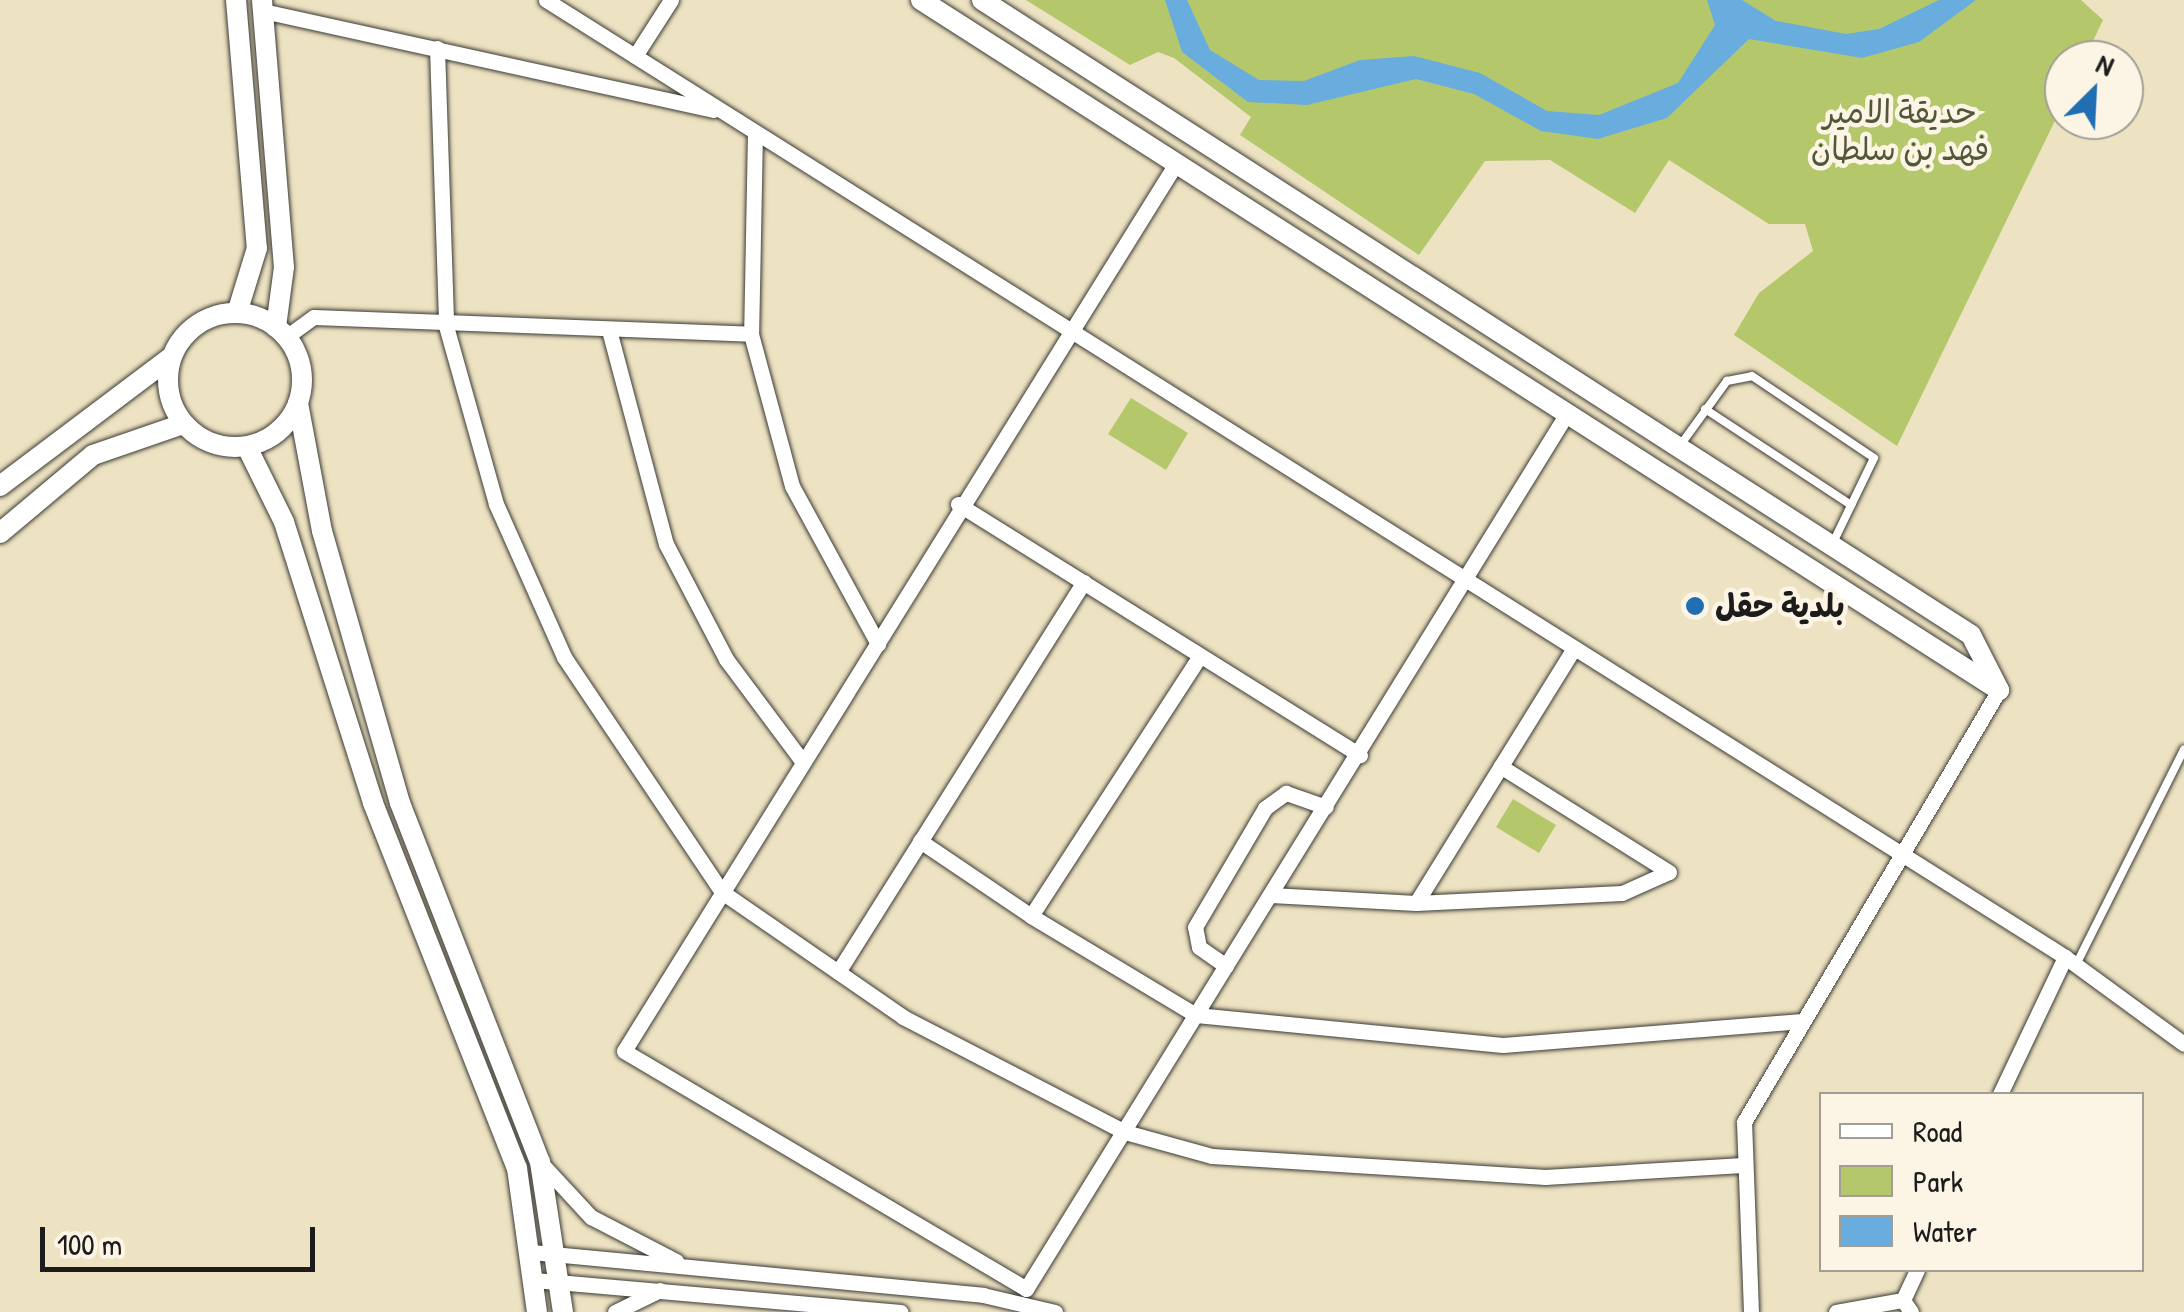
<!DOCTYPE html>
<meta charset="utf-8">
<style>
body{margin:0}
#map{position:relative;width:2184px;height:1312px;overflow:hidden;background:#ede2c1;font-family:"Patrick Hand","Playpen Sans Arabic",sans-serif}
div>[style]{position:absolute}
.green>*{inset:0;background:#b4c86b}
.water>*{inset:0;background:#68adde}
.roads{filter:drop-shadow(0 0 2px #3b3a35) drop-shadow(0 0 2px #3b3a35)}
.service>*{height:8px;margin:-4px;padding:0 4px;transform-origin:4px;border-radius:4px;background:#fff}
.minor>*{height:15px;margin:-7.5px;padding:0 7.5px;transform-origin:7.5px;border-radius:7.5px;background:#fff}
.tertiary>*{height:20px;margin:-10px;padding:0 10px;transform-origin:10px;border-radius:10px;background:#fff}
.tertiary>.ring{margin:-10px;padding:0;box-sizing:content-box;background:none;border:20px solid #fff;border-radius:50%}
.dots>*{width:28px;height:28px;translate:-50% -50%;box-sizing:border-box;border:5px solid #fcf5e5;border-radius:50%}
span{translate:-50% -50%;white-space:nowrap;text-align:center;line-height:1.15;-webkit-text-stroke:9px #fcf5e5;paint-order:stroke}
.park-label{font-size:32px;color:#515838}
.poi-label{font-size:32px;color:#1c1c1c;font-weight:700}
.left{translate:0 -50%;text-align:left}
.legend{position:absolute;left:1819px;top:1092px;width:325px;height:180px;box-sizing:border-box;background:#fcf5e5;border:2px solid #a29e95;margin:0;padding:12px 18px;list-style:none;font-size:30px;color:#1c1c1c}
.legend li{display:flex;align-items:center;gap:20px;height:50px}
.legend b{width:50px;border:2px solid #a29e95}
.north{position:absolute;left:2044px;top:40px;width:100px;height:100px;box-sizing:border-box;background:#fcf5e5;border:2px solid #a29e95;border-radius:50%;rotate:24deg;font-size:28px;font-weight:700;line-height:40px;text-align:center;color:#1c1c1c}
.north::after{content:'';display:block;margin:auto;width:35px;height:45px;background:#1f6fb2;clip-path:polygon(50% 0,100% 100%,50% 72%,0 100%)}
.scale{position:absolute;left:40px;top:1227px;width:275px;height:45px;box-sizing:border-box;border:5px solid #1c1c1c;border-top:0;padding-left:12px;font-size:30px;line-height:35px;white-space:nowrap;color:#1c1c1c;-webkit-text-stroke:8px #fcf5e5;paint-order:stroke}
</style>
<div id="map">
<div class="green">
<i style="clip-path:polygon(1026px 0,2081px 0,2103px 20px,2084px 60px,2064px 60px,2064px 102px,1897px 446px,1734px 335px,1759px 293px,1813px 251px,1805px 224px,1769px 224px,1669px 160px,1635px 213px,1550px 160px,1485px 161px,1419px 255px,1240px 135px,1251px 117px,1174px 58px,1158px 52px,1130px 65px)"></i>
<i style="clip-path:polygon(1131px 398px,1188px 433px,1166px 470px,1108px 434px)"></i>
<i style="clip-path:polygon(1513px 799px,1556px 825px,1539px 853px,1496px 827px)"></i>
</div>
<div class="water">
<i style="clip-path:polygon(1165px 0,1187px 0,1210px 50px,1259px 80px,1304px 81px,1360px 60px,1414px 56px,1480px 73px,1547px 111px,1599px 115px,1678px 83px,1715px 25px,1707px 0,1742px 0,1776px 21px,1846px 34px,1879px 29px,1939px 0,1976px 0,1919px 42px,1862px 58px,1749px 39px,1667px 118px,1598px 139px,1541px 131px,1474px 94px,1416px 79px,1307px 105px,1248px 102px,1182px 52px)"></i>
</div>
<div class="roads">
<div class="service">
<i style="left:1705px;top:409px;width:175px;rotate:33.3deg"></i>
<i style="left:1679px;top:447px;width:82px;rotate:-54deg"></i>
<i style="left:1727px;top:381px;width:25px;rotate:-11deg"></i>
<i style="left:1752px;top:376px;width:147px;rotate:33.9deg"></i>
<i style="left:1874px;top:458px;width:97px;rotate:115.8deg"></i>
<i style="left:2076px;top:965px;width:241px;rotate:-63.4deg"></i>
</div>
<div class="minor">
<i style="left:546px;top:0;width:1795px;rotate:32.21deg"></i>
<i style="left:2065px;top:957px;width:147px;rotate:36.2deg"></i>
<i style="left:263px;top:11px;width:461px;rotate:12.4deg"></i>
<i style="left:437px;top:48px;width:278px;rotate:88.1deg"></i>
<i style="left:446px;top:326px;width:185px;rotate:74.3deg"></i>
<i style="left:496px;top:504px;width:167px;rotate:66deg"></i>
<i style="left:564px;top:657px;width:283px;rotate:56.1deg"></i>
<i style="left:722px;top:892px;width:220px;rotate:34.6deg"></i>
<i style="left:903px;top:1017px;width:250px;rotate:27.4deg"></i>
<i style="left:1125px;top:1132px;width:90px;rotate:15.4deg"></i>
<i style="left:1212px;top:1156px;width:334px;rotate:3.6deg"></i>
<i style="left:1545px;top:1177px;width:198px;rotate:-3.5deg"></i>
<i style="left:635px;top:56px;width:67px;rotate:-57.3deg"></i>
<i style="left:755px;top:132px;width:202px;rotate:91.1deg"></i>
<i style="left:751px;top:334px;width:157px;rotate:74.9deg"></i>
<i style="left:792px;top:486px;width:180px;rotate:61.4deg"></i>
<i style="left:1175px;top:165px;width:1043px;rotate:121.88deg"></i>
<i style="left:624px;top:1051px;width:467px;rotate:30.6deg"></i>
<i style="left:1026px;top:1289px;width:1027px;rotate:-58.29deg"></i>
<i style="left:609px;top:330px;width:221px;rotate:75.1deg"></i>
<i style="left:666px;top:544px;width:130px;rotate:62.4deg"></i>
<i style="left:726px;top:659px;width:127px;rotate:53.3deg"></i>
<i style="left:286px;top:337px;width:34px;rotate:-36deg"></i>
<i style="left:314px;top:317px;width:437px;rotate:2.2deg"></i>
<i style="left:958px;top:504px;width:474px;rotate:32deg"></i>
<i style="left:920px;top:841px;width:134px;rotate:34deg"></i>
<i style="left:1031px;top:916px;width:306px;rotate:-57deg"></i>
<i style="left:1271px;top:895px;width:145px;rotate:3.2deg"></i>
<i style="left:1416px;top:903px;width:206px;rotate:-2.8deg"></i>
<i style="left:1622px;top:893px;width:51px;rotate:-24.1deg"></i>
<i style="left:1669px;top:872px;width:199px;rotate:-147.9deg"></i>
<i style="left:1416px;top:903px;width:300px;rotate:-58.2deg"></i>
<i style="left:1031px;top:916px;width:192px;rotate:31deg"></i>
<i style="left:1196px;top:1015px;width:308px;rotate:5.6deg"></i>
<i style="left:1503px;top:1045px;width:297px;rotate:-4.6deg"></i>
<i style="left:1226px;top:966px;width:33px;rotate:-145deg"></i>
<i style="left:1199px;top:947px;width:20px;rotate:-101deg"></i>
<i style="left:1195px;top:927px;width:138px;rotate:-59.5deg"></i>
<i style="left:1265px;top:808px;width:26px;rotate:-36deg"></i>
<i style="left:1286px;top:793px;width:42px;rotate:19.3deg"></i>
<i style="left:838px;top:972px;width:461px;rotate:-57.8deg"></i>
<i style="left:2000px;top:1094px;width:152px;rotate:-64.6deg"></i>
<i style="left:540px;top:1162px;width:75px;rotate:47.2deg"></i>
<i style="left:591px;top:1217px;width:96px;rotate:27.4deg"></i>
<i style="left:531px;top:1252px;width:454px;rotate:5.4deg"></i>
<i style="left:983px;top:1295px;width:74px;rotate:13.3deg"></i>
<i style="left:534px;top:1280px;width:368px;rotate:5deg"></i>
<i style="left:615px;top:1312px;width:50px;rotate:-26.1deg"></i>
<i style="left:1751px;top:1312px;width:190px;rotate:-92.1deg"></i>
<i style="left:1744px;top:1122px;width:502px;rotate:-59.45deg"></i>
<i style="left:1836px;top:1312px;width:68px;rotate:-10.2deg"></i>
<i style="left:1911px;top:1312px;width:14px;rotate:-124deg"></i>
<i style="left:1903px;top:1300px;width:33px;rotate:-65deg"></i>
</div>
<div class="tertiary">
<i style="left:236px;top:0;width:249px;rotate:85.2deg"></i>
<i style="left:257px;top:248px;width:68px;rotate:107.1deg"></i>
<i style="left:262px;top:0;width:268px;rotate:85.3deg"></i>
<i style="left:284px;top:267px;width:61px;rotate:97.6deg"></i>
<i style="left:921px;top:0;width:1280px;rotate:32.62deg"></i>
<i style="left:982px;top:0;width:1175px;rotate:32.7deg"></i>
<i style="left:1971px;top:635px;width:62px;rotate:63deg"></i>
<i class="ring" style="left:168px;top:313px;width:114px;height:114px"></i>
<i style="left:298px;top:403px;width:130px;rotate:79.4deg"></i>
<i style="left:322px;top:531px;width:283px;rotate:74deg"></i>
<i style="left:400px;top:803px;width:385px;rotate:68.7deg"></i>
<i style="left:540px;top:1162px;width:152px;rotate:81.3deg"></i>
<i style="left:247px;top:447px;width:84px;rotate:63.7deg"></i>
<i style="left:284px;top:522px;width:295px;rotate:72.4deg"></i>
<i style="left:373px;top:803px;width:392px;rotate:68.5deg"></i>
<i style="left:517px;top:1168px;width:145px;rotate:82.1deg"></i>
<i style="left:0;top:486px;width:214px;rotate:-37deg"></i>
<i style="left:0;top:533px;width:121px;rotate:-40deg"></i>
<i style="left:93px;top:455px;width:95px;rotate:-19deg"></i>
</div>
</div>
<div class="dots">
<i style="left:1695px;top:606px;background:#1f6fb2"></i>
</div>
<div class="park-label">
<span style="left:1900px;top:131px">حديقة الامير<br>فهد بن سلطان</span>
</div>
<div class="poi-label">
<span class="left" style="left:1715px;top:606px">بلدية حقل</span>
</div>
<ul class="legend">
<li><b style="height:12px;background:#fff"></b>Road</li>
<li><b style="height:28px;background:#b4c86b"></b>Park</li>
<li><b style="height:28px;background:#68adde"></b>Water</li>
</ul>
<div class="north">N</div>
<div class="scale">100 m</div>
</div>
